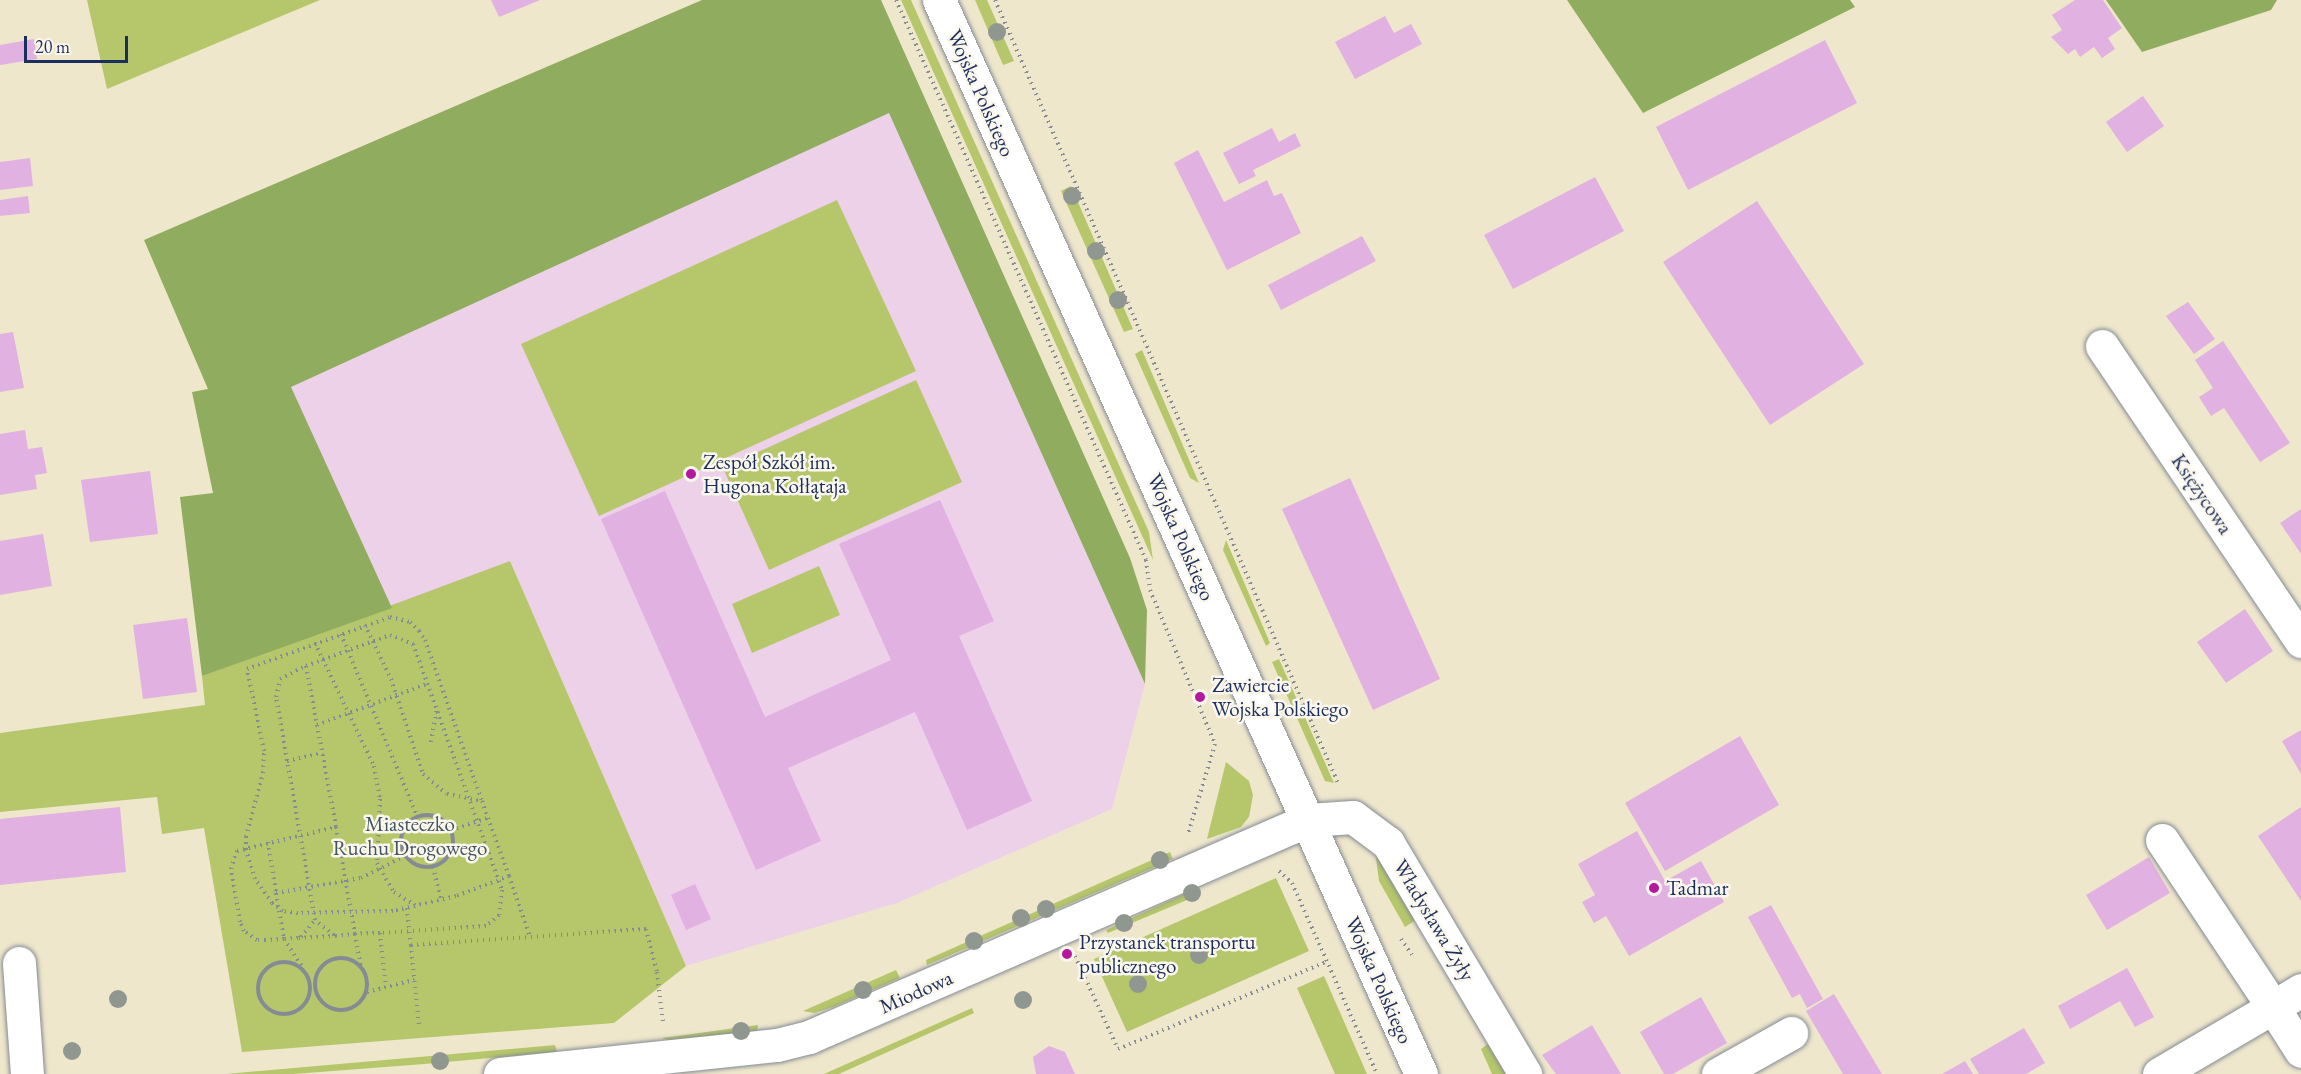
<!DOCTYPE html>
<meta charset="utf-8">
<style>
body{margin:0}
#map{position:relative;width:2301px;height:1074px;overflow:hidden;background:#efe7cc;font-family:"EB Garamond",serif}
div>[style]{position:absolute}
.built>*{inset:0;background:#edd1e9}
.green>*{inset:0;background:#b5c76a}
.forest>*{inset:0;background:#90ac5e}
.building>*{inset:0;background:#e0b1e1}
.path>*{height:4px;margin-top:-2px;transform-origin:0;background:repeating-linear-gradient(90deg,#858b95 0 1.5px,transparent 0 6px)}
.path>.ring{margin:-2px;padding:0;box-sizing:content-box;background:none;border:4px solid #858b95;border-radius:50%}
.roads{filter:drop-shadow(0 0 2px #858b95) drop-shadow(0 0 2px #858b95)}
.minor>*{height:33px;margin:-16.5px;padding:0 16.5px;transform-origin:16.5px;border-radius:16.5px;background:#fff}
.major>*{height:33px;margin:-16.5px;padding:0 16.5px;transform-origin:16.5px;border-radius:16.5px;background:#fff}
.trees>*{width:18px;height:18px;margin:-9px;border-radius:50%;background:#909791}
.dots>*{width:16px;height:16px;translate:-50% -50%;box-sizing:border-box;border:3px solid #fbf7ec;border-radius:50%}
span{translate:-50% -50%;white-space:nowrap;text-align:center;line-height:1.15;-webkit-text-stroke:5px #fbf7ec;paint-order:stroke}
.street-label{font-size:21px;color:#1b2f5e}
.poi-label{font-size:21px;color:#1b2f5e}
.left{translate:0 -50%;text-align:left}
.park-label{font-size:21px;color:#425561}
.scale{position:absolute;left:24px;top:36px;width:104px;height:27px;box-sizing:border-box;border:3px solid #1b2f5e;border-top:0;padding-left:8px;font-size:18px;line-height:21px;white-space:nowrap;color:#1b2f5e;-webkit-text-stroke:4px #fbf7ec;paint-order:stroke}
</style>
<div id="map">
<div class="built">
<i style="clip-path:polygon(889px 112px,1145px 684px,1112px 809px,897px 903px,686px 966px,510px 561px,392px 608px,290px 387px)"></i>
</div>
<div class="green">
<i style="clip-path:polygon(87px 0,320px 0,107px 89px)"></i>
<i style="clip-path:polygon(901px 0,911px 0,1149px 532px,1153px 560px)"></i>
<i style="clip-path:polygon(975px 0,987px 0,1014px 61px,1003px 65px)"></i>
<i style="clip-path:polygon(1071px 186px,1133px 329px,1124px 332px,1061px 191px)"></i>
<i style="clip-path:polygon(837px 200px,916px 371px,599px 516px,521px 344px)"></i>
<i style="clip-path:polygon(1142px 350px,1199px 483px,1190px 478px,1135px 354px)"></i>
<i style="clip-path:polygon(916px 380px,962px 482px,769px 570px,723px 468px)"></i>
<i style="clip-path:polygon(1226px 540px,1270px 643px,1266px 646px,1223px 550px)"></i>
<i style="clip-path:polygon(510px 561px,686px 966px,614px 1023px,242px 1052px,204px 828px,162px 834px,157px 797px,0 812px,0 733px,205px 705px,202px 676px)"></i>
<i style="clip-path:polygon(819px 566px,840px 615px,752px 653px,732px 604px)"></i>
<i style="clip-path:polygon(1279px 659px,1334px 783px,1325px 781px,1272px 662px)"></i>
<i style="clip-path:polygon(1226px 762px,1249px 781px,1253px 795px,1249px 817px,1241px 827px,1207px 839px)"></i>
<i style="clip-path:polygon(1170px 852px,1173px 859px,927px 965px,926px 960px)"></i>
<i style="clip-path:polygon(1376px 858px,1380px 858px,1416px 920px,1405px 927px,1379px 881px)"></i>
<i style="clip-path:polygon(1276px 878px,1309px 951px,1127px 1032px,1094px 959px)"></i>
<i style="clip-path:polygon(1195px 889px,1199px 895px,1108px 933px,1106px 930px)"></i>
<i style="clip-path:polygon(896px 970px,900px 978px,833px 1007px,814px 1013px,803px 1011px)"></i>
<i style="clip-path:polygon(1324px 976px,1367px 1074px,1335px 1074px,1297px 988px)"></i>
<i style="clip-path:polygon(972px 1008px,974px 1013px,839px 1074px,824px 1074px)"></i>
<i style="clip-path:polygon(758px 1025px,757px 1032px,673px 1042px,662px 1038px)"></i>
<i style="clip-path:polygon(1488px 1044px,1506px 1074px,1492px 1074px,1481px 1049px)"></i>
<i style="clip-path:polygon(555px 1045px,557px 1052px,424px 1064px,294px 1074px,226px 1074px)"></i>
</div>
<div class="forest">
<i style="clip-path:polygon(702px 0,881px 0,1130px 558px,1147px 610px,1145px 684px,889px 113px,291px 387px,392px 608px,202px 676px,180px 497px,213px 493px,192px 392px,208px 389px,144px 240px)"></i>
<i style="clip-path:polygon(1567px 0,1850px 0,1855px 7px,1643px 113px)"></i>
<i style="clip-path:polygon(2106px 0,2277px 0,2271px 10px,2142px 52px)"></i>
</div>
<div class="building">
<i style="clip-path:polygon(491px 0,540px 0,499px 17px)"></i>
<i style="clip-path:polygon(2075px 0,2103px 0,2122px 28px,2108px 38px,2115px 49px,2102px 58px,2094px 47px,2080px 57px,2075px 49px,2068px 54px,2051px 37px,2062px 30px,2052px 15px)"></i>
<i style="clip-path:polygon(1385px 16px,1394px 33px,1411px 24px,1422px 44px,1355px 79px,1335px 42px)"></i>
<i style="clip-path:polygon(34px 39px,37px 59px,0 65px,0 45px)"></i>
<i style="clip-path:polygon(1825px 40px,1857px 103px,1688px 190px,1656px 127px)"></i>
<i style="clip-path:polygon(2143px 96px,2164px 126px,2127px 152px,2106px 122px)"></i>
<i style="clip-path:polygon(1272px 128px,1279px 142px,1295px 133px,1301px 146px,1253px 170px,1256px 176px,1239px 184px,1223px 153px)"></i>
<i style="clip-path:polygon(1198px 150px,1224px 202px,1267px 180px,1274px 196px,1282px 193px,1301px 233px,1227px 270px,1174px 163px)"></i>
<i style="clip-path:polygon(30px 158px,33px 186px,0 190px,0 162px)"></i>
<i style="clip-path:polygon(1595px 177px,1624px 231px,1513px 289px,1484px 235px)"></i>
<i style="clip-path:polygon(28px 196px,30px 213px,0 216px,0 200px)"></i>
<i style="clip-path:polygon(1757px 201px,1864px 364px,1770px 425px,1663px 262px)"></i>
<i style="clip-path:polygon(1362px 236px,1376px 261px,1281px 310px,1268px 285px)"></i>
<i style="clip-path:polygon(2188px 302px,2215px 339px,2194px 354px,2166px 316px)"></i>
<i style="clip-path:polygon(13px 332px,24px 388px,0 392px,0 334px)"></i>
<i style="clip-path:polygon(2223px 341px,2290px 443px,2260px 462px,2224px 408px,2211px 416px,2199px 397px,2213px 388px,2195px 360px)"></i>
<i style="clip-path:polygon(25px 430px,28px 449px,42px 447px,47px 473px,35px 475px,37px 489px,0 495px,0 434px)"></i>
<i style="clip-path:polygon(150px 471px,158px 534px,90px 542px,81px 480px)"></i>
<i style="clip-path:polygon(1350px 478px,1440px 679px,1373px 710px,1282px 509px)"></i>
<i style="clip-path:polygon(665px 491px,765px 717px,891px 660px,839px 544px,940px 500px,994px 621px,959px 636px,1032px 801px,967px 830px,915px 712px,788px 768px,821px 841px,756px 870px,601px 519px)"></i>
<i style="clip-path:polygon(2301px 509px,2301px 554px,2280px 523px)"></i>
<i style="clip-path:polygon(43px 534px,52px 586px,0 595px,0 541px)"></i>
<i style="clip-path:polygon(2245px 609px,2273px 651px,2226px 683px,2197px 642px)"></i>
<i style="clip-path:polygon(187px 618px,197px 692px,143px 699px,133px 625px)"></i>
<i style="clip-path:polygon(2301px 730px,2301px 774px,2282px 741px)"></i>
<i style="clip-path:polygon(1740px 736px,1779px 805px,1665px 871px,1625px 803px)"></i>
<i style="clip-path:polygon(120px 807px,126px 872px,0 885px,0 819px)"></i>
<i style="clip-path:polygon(2301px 807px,2301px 901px,2258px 836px)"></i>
<i style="clip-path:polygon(1637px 831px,1665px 881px,1701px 861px,1724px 902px,1629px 956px,1606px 916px,1594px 923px,1582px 902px,1595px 895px,1578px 864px)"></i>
<i style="clip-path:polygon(2149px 857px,2170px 893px,2107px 930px,2086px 895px)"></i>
<i style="clip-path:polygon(695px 884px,711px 919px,686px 930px,671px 895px)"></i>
<i style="clip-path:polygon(1771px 905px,1823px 999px,1807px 1008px,1800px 994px,1792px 998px,1748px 917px)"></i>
<i style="clip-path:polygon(2127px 968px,2154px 1017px,2135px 1027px,2120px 1001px,2070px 1029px,2058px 1006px)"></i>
<i style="clip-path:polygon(1834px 994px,1882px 1074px,1843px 1074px,1806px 1011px)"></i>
<i style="clip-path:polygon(1701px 997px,1727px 1043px,1673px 1074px,1664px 1074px,1640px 1032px)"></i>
<i style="clip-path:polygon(1592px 1025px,1621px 1074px,1556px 1074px,1542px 1055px)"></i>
<i style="clip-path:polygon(2024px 1028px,2045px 1063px,2026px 1074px,1979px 1074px,1970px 1059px)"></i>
<i style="clip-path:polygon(1049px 1046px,1065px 1052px,1075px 1074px,1036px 1074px,1033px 1057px)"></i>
<i style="clip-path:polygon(1965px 1061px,1973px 1074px,1942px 1074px)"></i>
</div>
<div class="path">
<i style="left:896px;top:0;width:613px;rotate:65.94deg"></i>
<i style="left:1146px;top:560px;width:30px;rotate:82deg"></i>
<i style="left:1150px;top:590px;width:167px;rotate:67.1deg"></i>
<i style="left:1215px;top:744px;width:94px;rotate:106.7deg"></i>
<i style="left:995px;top:0;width:857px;rotate:66.34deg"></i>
<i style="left:365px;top:625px;width:60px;rotate:64.3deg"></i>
<i style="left:391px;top:679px;width:100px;rotate:71.4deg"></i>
<i style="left:423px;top:774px;width:31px;rotate:40deg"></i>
<i style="left:447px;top:794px;width:36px;rotate:11deg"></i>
<i style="left:341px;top:634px;width:197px;rotate:67.3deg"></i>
<i style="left:315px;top:643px;width:136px;rotate:64.4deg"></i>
<i style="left:374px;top:766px;width:34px;rotate:80deg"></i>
<i style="left:380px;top:799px;width:64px;rotate:92.7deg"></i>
<i style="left:377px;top:863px;width:34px;rotate:60deg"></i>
<i style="left:394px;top:892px;width:25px;rotate:32deg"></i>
<i style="left:306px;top:666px;width:90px;rotate:-20.3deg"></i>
<i style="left:390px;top:635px;width:25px;rotate:21deg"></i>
<i style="left:413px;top:644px;width:262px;rotate:70.1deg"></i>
<i style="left:502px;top:890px;width:25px;rotate:97deg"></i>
<i style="left:499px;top:915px;width:17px;rotate:140deg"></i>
<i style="left:486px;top:926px;width:106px;rotate:176.2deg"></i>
<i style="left:380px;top:933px;width:25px;rotate:178deg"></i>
<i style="left:355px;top:934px;width:19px;rotate:174deg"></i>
<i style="left:336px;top:936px;width:38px;rotate:177deg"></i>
<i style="left:298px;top:938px;width:14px;rotate:176deg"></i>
<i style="left:284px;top:939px;width:19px;rotate:177deg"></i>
<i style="left:265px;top:940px;width:8px;rotate:180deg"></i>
<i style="left:257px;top:940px;width:16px;rotate:-145deg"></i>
<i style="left:244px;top:931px;width:10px;rotate:-114deg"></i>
<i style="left:240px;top:922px;width:54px;rotate:-99.6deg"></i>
<i style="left:231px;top:869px;width:19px;rotate:-72deg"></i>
<i style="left:237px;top:851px;width:102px;rotate:-13.6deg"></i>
<i style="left:336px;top:827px;width:109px;rotate:79.9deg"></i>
<i style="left:355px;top:934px;width:34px;rotate:80deg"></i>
<i style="left:317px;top:725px;width:120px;rotate:-20.6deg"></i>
<i style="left:431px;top:742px;width:36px;rotate:-80deg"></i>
<i style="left:287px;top:761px;width:36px;rotate:-13deg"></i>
<i class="ring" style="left:401px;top:815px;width:48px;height:48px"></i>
<i style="left:451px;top:830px;width:39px;rotate:-18deg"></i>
<i style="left:268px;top:842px;width:52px;rotate:81.1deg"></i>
<i style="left:276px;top:893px;width:86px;rotate:-10deg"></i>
<i style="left:361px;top:878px;width:49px;rotate:-26.6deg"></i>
<i style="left:433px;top:867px;width:34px;rotate:76deg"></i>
<i style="left:1279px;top:871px;width:18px;rotate:43deg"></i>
<i style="left:1292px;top:883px;width:209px;rotate:66deg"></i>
<i style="left:509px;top:876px;width:57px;rotate:159.3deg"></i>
<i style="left:456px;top:896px;width:65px;rotate:166.6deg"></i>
<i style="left:393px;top:911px;width:95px;rotate:178.8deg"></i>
<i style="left:298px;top:913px;width:15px;rotate:-172deg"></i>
<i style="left:283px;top:911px;width:14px;rotate:-144deg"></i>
<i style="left:272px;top:903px;width:29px;rotate:-125deg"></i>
<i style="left:255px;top:879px;width:30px;rotate:-107deg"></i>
<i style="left:246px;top:850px;width:13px;rotate:-90deg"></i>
<i style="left:246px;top:837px;width:66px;rotate:-75.1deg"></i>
<i style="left:263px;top:773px;width:22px;rotate:-87deg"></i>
<i style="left:264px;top:751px;width:84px;rotate:-101.7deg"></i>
<i style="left:247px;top:669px;width:152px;rotate:-20deg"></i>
<i style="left:390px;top:617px;width:21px;rotate:14deg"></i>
<i style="left:410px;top:622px;width:13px;rotate:45deg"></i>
<i style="left:419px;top:631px;width:11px;rotate:56deg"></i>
<i style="left:425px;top:640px;width:171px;rotate:70.5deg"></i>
<i style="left:482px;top:801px;width:18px;rotate:71deg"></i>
<i style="left:488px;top:818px;width:62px;rotate:70.1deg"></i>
<i style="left:509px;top:876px;width:65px;rotate:71deg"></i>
<i style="left:276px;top:893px;width:47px;rotate:80.1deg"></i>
<i style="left:284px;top:939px;width:33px;rotate:57deg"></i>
<i style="left:407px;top:908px;width:37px;rotate:84deg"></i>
<i style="left:411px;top:945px;width:236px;rotate:-3.9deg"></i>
<i style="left:646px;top:929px;width:44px;rotate:75.7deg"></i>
<i style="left:657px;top:972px;width:51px;rotate:83.3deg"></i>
<i style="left:380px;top:933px;width:54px;rotate:83.7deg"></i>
<i style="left:334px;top:935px;width:24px;rotate:-142deg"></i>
<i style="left:315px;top:920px;width:226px;rotate:-99.9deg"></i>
<i style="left:276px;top:697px;width:18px;rotate:-77deg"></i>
<i style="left:280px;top:679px;width:29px;rotate:-27deg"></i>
<i style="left:306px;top:666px;width:164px;rotate:79.4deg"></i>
<i style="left:301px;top:937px;width:22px;rotate:-51deg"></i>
<i style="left:1401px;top:939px;width:19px;rotate:55deg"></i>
<i style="left:411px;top:945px;width:82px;rotate:84.4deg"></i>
<i style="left:1075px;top:956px;width:102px;rotate:65.2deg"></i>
<i style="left:1118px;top:1049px;width:228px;rotate:-22.7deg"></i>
<i class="ring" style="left:315px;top:958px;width:48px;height:48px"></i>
<i class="ring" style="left:258px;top:962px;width:48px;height:48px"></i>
<i style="left:367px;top:992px;width:49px;rotate:-14.3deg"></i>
</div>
<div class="roads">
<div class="minor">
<i style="left:2102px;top:346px;width:356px;rotate:56deg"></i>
<i style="left:2162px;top:840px;width:201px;rotate:56.4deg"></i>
<i style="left:2273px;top:1007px;width:33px;rotate:-31deg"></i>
<i style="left:19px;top:963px;width:111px;rotate:85.9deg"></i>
<i style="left:500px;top:1074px;width:279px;rotate:-6deg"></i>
<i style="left:777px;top:1045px;width:33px;rotate:-14deg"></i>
<i style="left:809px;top:1037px;width:544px;rotate:-23.5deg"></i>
<i style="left:1308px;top:820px;width:45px;rotate:-3.8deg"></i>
<i style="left:1353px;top:817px;width:44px;rotate:36.6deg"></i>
<i style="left:1388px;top:843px;width:269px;rotate:59.3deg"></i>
<i style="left:1718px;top:1074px;width:84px;rotate:-29.3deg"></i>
<i style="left:2159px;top:1074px;width:132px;rotate:-30.4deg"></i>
<i style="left:2273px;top:1007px;width:52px;rotate:57.5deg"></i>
</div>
<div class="major">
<i style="left:939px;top:0;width:1177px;rotate:65.83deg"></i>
</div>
</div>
<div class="trees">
<i style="left:997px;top:32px"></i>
<i style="left:1072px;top:196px"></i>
<i style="left:1096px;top:251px"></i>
<i style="left:1118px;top:300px"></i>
<i style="left:1160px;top:860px"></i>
<i style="left:1192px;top:893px"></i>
<i style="left:1046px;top:909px"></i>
<i style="left:1021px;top:918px"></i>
<i style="left:1124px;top:923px"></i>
<i style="left:974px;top:941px"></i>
<i style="left:1199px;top:955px"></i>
<i style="left:1138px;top:984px"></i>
<i style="left:863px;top:990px"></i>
<i style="left:118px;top:999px"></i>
<i style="left:1023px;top:1000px"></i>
<i style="left:741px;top:1031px"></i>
<i style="left:72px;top:1051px"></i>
<i style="left:440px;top:1061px"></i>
</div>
<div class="dots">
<i style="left:691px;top:474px;background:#b5179e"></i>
<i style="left:1200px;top:697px;background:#b5179e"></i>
<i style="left:1654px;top:888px;background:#b5179e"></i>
<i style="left:1067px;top:954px;background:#b5179e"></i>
</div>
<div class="street-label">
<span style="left:981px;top:93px;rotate:66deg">Wojska Polskiego</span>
<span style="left:2202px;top:494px;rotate:56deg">Księżycowa</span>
<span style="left:1181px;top:537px;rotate:66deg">Wojska Polskiego</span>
<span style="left:1434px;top:920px;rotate:59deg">Władysława Żyły</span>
<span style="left:1379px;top:980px;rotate:66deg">Wojska Polskiego</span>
<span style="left:916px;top:992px;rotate:-24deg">Miodowa</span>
</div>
<div class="poi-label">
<span class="left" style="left:703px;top:474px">Zespół Szkół im.<br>Hugona Kołłątaja</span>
<span class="left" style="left:1212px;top:697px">Zawiercie<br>Wojska Polskiego</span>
<span class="left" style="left:1666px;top:888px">Tadmar</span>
<span class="left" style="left:1079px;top:954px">Przystanek transportu<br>publicznego</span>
</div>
<div class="park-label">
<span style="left:410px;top:836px">Miasteczko<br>Ruchu Drogowego</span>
</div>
<div class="scale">20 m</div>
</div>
